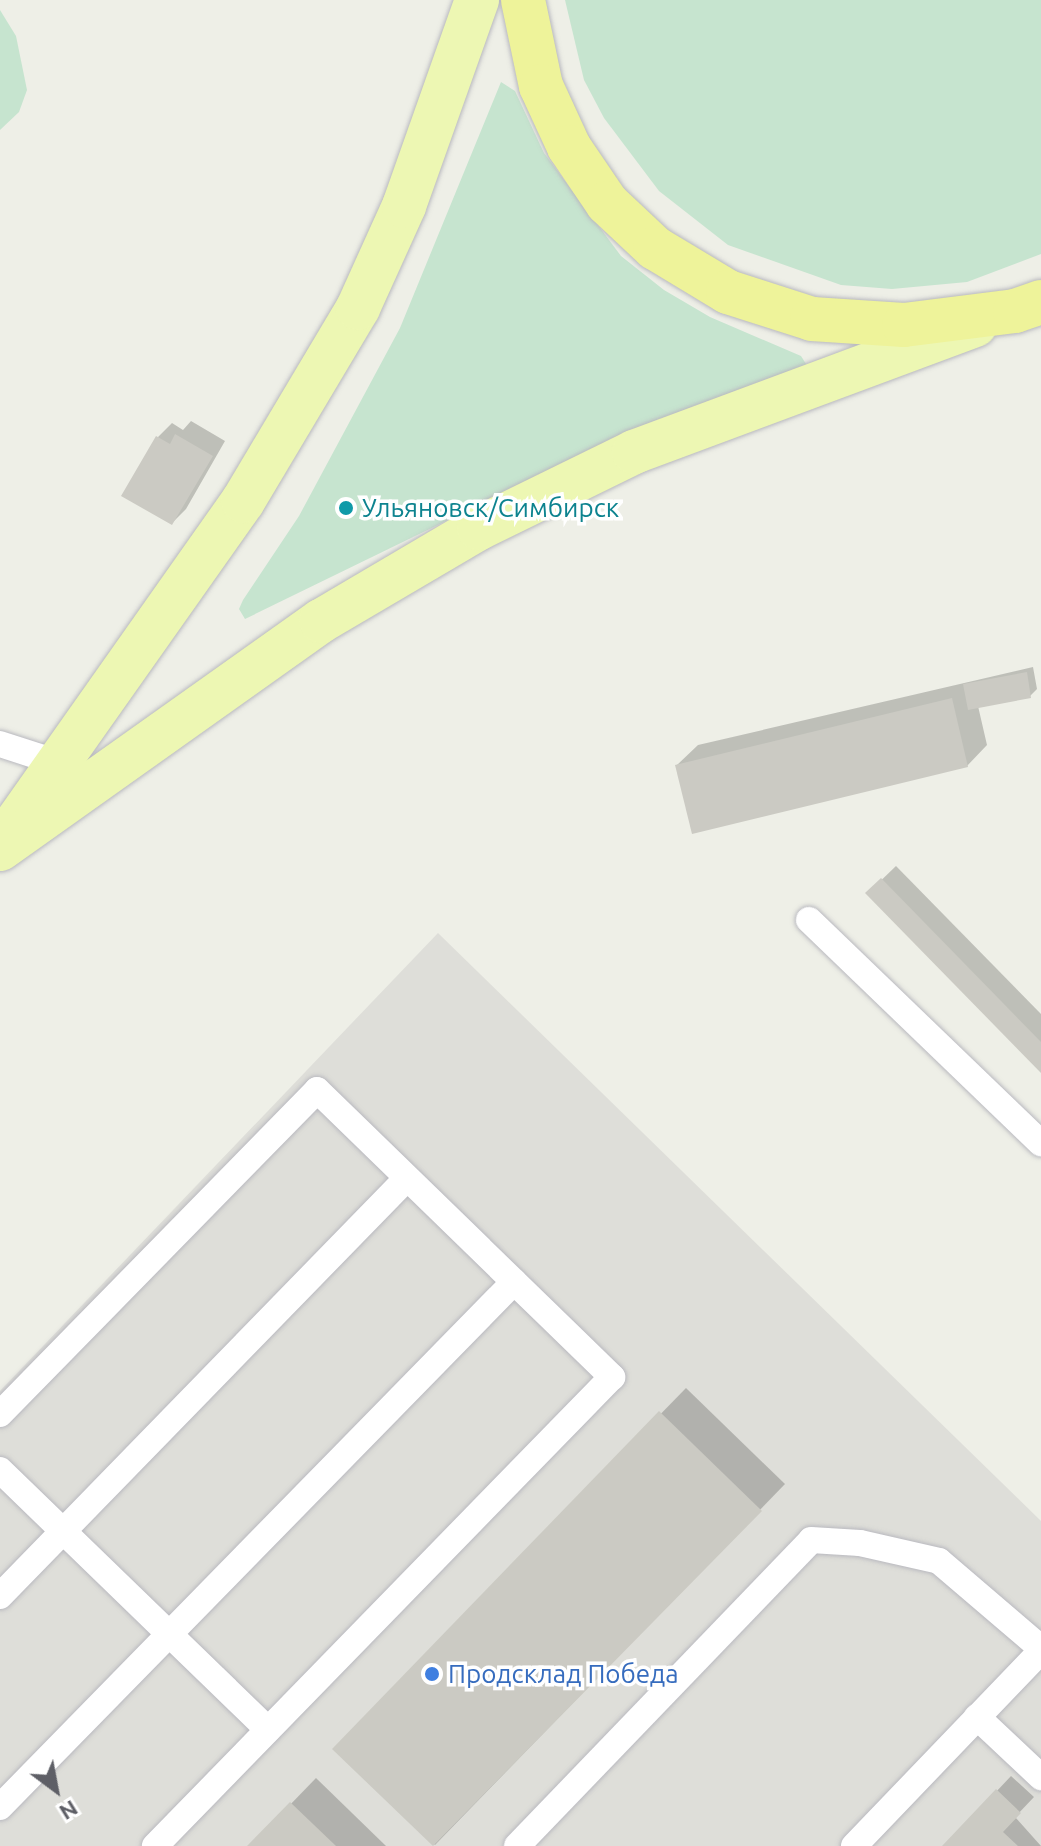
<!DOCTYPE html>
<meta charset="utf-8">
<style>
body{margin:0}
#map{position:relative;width:1041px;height:1846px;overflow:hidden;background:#eeefe7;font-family:Ubuntu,sans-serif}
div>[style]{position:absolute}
.industrial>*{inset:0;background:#deded9}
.green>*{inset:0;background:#c6e4cf}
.shadow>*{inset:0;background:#0003}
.building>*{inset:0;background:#cbcac3}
.roads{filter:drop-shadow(0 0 2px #b9b9bf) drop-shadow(0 0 2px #b9b9bf)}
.lane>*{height:26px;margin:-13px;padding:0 13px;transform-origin:13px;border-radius:13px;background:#fff}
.primary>*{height:44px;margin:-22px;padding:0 22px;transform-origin:22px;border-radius:22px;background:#edf7b3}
.highway>*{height:44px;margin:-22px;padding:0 22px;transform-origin:22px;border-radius:22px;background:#eef39a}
.dots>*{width:22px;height:22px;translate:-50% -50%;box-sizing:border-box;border:4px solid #fff;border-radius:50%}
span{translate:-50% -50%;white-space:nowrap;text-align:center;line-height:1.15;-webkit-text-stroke:7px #fff;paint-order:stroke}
.culture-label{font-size:26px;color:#0d838f}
.left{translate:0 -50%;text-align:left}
.shop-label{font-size:26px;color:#366cbe}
.north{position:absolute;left:16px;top:1750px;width:80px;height:80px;-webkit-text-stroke:6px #fff;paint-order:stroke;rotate:148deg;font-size:22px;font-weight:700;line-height:32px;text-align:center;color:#5e5f66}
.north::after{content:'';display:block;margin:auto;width:28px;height:36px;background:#5e5f66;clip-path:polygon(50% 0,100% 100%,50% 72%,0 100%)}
</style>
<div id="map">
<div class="industrial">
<i style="clip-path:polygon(438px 933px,1041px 1521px,1041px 1846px,0 1846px,0 1391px)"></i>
</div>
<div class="green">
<i style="clip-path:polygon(565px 0,1041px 0,1041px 254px,967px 282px,892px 289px,841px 285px,728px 245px,659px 191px,604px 118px,584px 80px)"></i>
<i style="clip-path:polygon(0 10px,16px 36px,27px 90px,19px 112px,0 130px)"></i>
<i style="clip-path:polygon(501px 82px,515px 91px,544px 153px,621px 256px,664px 290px,710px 317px,801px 356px,808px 367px,487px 501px,245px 619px,239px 609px,243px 600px,299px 516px,400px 328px)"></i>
</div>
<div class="shadow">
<i style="clip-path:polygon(191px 421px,225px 441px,186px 509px,172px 523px,158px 437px,172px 423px,183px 430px)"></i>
<i style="clip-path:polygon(1033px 667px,1037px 689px,1030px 696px,978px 706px,987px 745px,967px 766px,677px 765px,698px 745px)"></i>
<i style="clip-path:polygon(896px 866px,1041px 1014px,1041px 1070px,868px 893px)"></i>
<i style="clip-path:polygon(686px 1388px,785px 1484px,435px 1845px,335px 1748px)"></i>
<i style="clip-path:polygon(1011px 1776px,1034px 1797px,1015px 1817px,1041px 1846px,945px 1846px)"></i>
<i style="clip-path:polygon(316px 1778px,386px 1846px,250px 1846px)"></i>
</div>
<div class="building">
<i style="clip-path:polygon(175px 434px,213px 456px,172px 525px,121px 496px,156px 436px,170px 444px)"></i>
<i style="clip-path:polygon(1027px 672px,1031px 698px,968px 710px,963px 684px)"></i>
<i style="clip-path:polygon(952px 698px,968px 767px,692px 834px,675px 765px)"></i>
<i style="clip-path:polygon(881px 878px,1041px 1042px,1041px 1073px,865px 893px)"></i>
<i style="clip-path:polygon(659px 1411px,762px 1511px,433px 1846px,332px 1749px)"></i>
<i style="clip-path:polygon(996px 1789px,1021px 1813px,1003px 1832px,1018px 1846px,942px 1846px)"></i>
<i style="clip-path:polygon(290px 1802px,336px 1846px,247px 1846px)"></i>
</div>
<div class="roads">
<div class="lane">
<i style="left:0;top:744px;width:62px;rotate:17.9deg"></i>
<i style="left:809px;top:920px;width:322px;rotate:43.9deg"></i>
<i style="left:0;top:1414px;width:453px;rotate:-45.6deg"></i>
<i style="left:317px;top:1090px;width:412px;rotate:44.2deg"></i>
<i style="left:612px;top:1377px;width:655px;rotate:134.26deg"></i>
<i style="left:0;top:1470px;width:373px;rotate:44.1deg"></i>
<i style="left:0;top:1596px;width:583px;rotate:-45.76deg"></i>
<i style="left:977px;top:1717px;width:88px;rotate:43.2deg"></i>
<i style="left:0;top:1807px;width:735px;rotate:-45.61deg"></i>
<i style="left:517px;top:1846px;width:424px;rotate:-46.1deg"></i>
<i style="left:811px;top:1540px;width:49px;rotate:3.5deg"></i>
<i style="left:860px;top:1543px;width:81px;rotate:12.8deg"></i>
<i style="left:939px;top:1561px;width:134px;rotate:40.5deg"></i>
<i style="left:854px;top:1846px;width:270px;rotate:-46.2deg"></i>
</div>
<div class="primary">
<i style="left:13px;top:827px;width:399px;rotate:-54.8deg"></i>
<i style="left:243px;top:501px;width:225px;rotate:-59.2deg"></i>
<i style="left:358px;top:308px;width:112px;rotate:-65.7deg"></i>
<i style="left:404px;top:206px;width:219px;rotate:-70.5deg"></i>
<i style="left:0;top:849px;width:394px;rotate:-35.4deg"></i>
<i style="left:321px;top:621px;width:183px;rotate:-30.5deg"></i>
<i style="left:479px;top:528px;width:173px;rotate:-26.1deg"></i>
<i style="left:634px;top:452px;width:364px;rotate:-20.4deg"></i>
</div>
<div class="highway">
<i style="left:523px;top:0;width:88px;rotate:78.2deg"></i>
<i style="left:541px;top:86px;width:67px;rotate:65.3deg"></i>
<i style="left:569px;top:147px;width:68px;rotate:55.8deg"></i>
<i style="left:607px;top:203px;width:66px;rotate:43.2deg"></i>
<i style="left:655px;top:248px;width:85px;rotate:31.1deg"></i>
<i style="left:728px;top:292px;width:88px;rotate:17.8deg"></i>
<i style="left:812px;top:319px;width:92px;rotate:3.7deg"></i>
<i style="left:904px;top:325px;width:112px;rotate:-7.2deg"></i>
<i style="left:1015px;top:311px;width:28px;rotate:-19deg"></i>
</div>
</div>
<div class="dots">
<i style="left:346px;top:508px;background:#0f9aa8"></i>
<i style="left:432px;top:1674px;background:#3f7fe0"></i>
</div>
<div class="culture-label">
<span class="left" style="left:362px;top:508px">Ульяновск/Симбирск</span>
</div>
<div class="shop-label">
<span class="left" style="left:448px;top:1674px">Продсклад Победа</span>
</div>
<div class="north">N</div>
</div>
